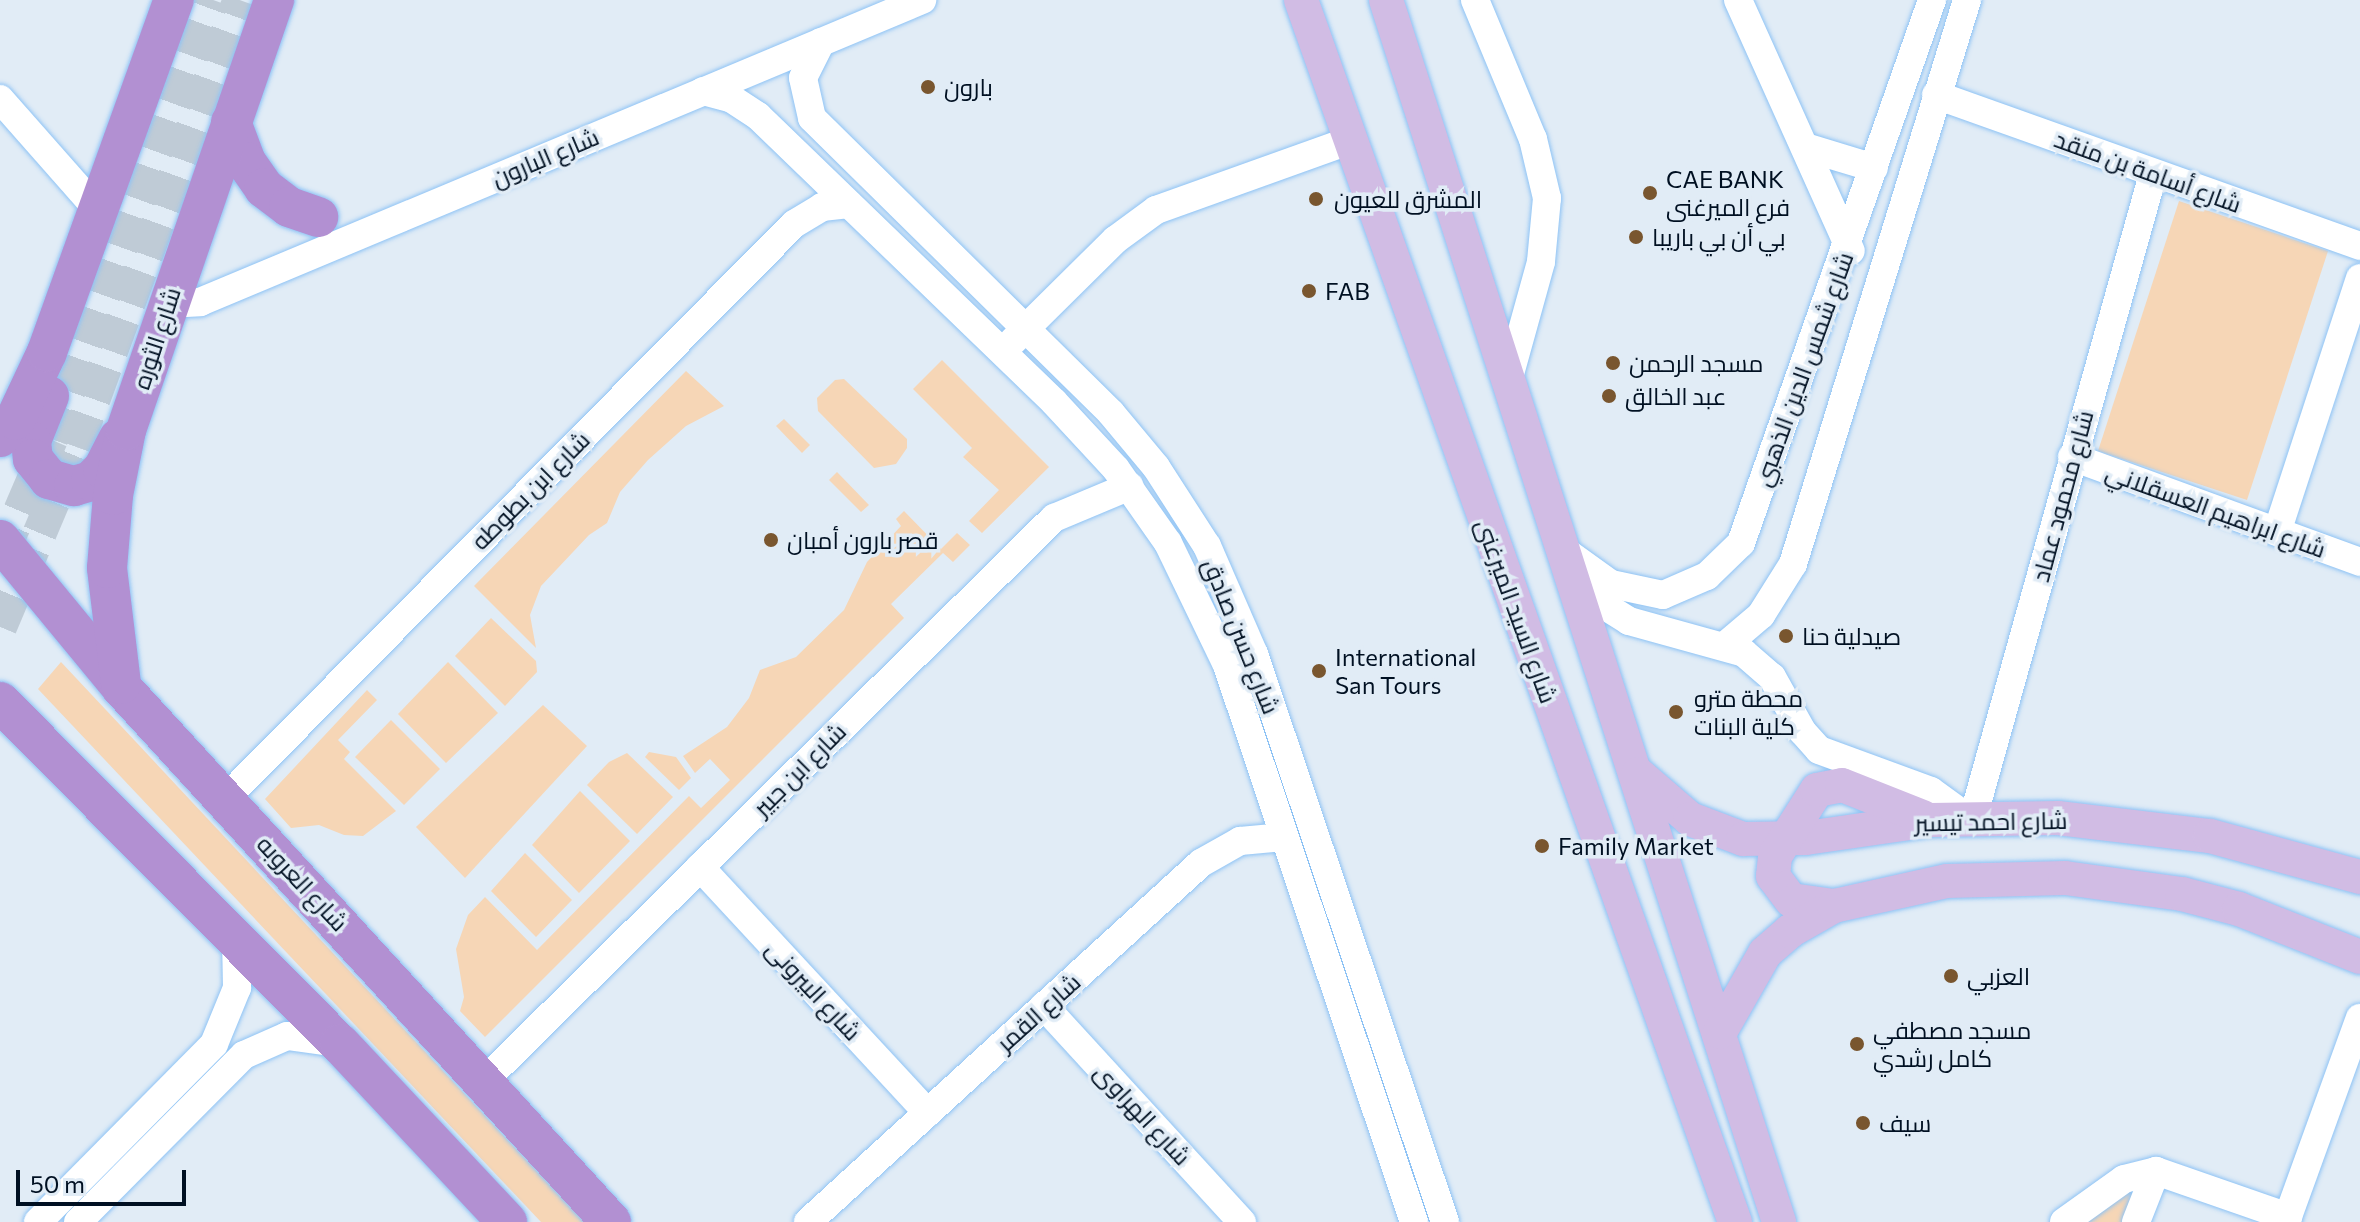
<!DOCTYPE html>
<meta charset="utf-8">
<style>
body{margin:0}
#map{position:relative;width:2360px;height:1222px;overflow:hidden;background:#e1ecf6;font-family:Commissioner,Cairo,sans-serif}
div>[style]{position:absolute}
.green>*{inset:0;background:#f6d6b6}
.major-tunnel>*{height:34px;margin-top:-17px;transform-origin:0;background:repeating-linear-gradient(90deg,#bfcbd6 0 34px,transparent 0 51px)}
.roads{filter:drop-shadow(0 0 2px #8ec3f5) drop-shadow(0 0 2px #8ec3f5)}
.minor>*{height:28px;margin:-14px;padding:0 14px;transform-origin:14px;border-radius:14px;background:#fff}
.major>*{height:34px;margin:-17px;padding:0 17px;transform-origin:17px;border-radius:17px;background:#d1bce4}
.highway>*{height:40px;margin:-20px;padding:0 20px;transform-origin:20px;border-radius:20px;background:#b290d2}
.dots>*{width:22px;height:22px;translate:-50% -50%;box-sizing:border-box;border:4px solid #e1ecf6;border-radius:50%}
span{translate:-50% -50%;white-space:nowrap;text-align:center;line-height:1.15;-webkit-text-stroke:7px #e1ecf6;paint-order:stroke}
.poi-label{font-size:24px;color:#001022}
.left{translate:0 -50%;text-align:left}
.street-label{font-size:24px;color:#001022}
.scale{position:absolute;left:16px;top:1170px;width:170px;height:36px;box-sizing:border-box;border:4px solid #001022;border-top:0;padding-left:10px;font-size:24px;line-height:28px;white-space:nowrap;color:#001022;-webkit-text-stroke:6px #e1ecf6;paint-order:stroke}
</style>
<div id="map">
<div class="green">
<i style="clip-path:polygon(2179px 201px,2328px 251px,2247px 500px,2098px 451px)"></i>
<i style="clip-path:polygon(942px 360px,1049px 467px,982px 533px,969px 521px,999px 490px,963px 457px,972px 448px,913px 389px)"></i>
<i style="clip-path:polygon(686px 371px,724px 406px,686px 426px,648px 460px,620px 492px,607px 523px,589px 535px,541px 586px,530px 615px,536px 648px,474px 586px)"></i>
<i style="clip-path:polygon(844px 379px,907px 439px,907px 448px,896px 464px,874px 468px,818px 411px,817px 398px,835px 380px)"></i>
<i style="clip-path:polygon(784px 419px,810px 445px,802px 453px,776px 426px)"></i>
<i style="clip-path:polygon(837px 472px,869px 505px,861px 512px,829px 480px)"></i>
<i style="clip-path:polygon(904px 511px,941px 549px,957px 533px,970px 545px,953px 562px,943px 553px,891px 604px,904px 618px,485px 1037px,460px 1011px,464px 997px,456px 949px,468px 915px,485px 897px,537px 950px,689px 796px,701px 808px,730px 780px,710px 759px,695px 773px,683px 756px,727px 727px,749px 698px,760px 670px,796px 657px,844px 610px,867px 562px,901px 526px,896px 519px)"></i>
<i style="clip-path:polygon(491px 618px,536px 661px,537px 672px,505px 706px,455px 656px)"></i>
<i style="clip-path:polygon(61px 662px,136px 742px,584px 1222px,541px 1222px,38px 689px)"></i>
<i style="clip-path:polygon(448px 662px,498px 713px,446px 763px,398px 714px)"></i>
<i style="clip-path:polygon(367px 690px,377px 700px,338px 740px,350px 752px,344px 759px,396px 811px,363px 836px,344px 835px,319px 825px,291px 828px,265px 799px)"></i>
<i style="clip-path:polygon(543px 705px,587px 746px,465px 878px,416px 827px)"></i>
<i style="clip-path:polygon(391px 720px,440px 769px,404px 805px,355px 757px)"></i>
<i style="clip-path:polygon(649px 752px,676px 757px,691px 778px,679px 790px,645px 757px)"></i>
<i style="clip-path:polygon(627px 753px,673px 797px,637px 834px,587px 785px,609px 762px)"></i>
<i style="clip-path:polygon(580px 791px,630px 841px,579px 893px,532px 845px)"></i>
<i style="clip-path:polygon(525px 853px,572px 900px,536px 937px,491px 891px)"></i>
<i style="clip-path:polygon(2140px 1175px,2123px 1222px,2051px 1222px)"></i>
</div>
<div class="major-tunnel">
<i style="left:0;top:558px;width:129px;rotate:-66.8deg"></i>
<i style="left:51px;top:439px;width:468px;rotate:-69.9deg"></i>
<i style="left:0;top:627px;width:195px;rotate:-67.1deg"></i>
<i style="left:76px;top:447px;width:476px;rotate:-69.9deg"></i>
</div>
<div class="roads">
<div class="minor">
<i style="left:1475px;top:0;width:151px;rotate:67.4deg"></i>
<i style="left:1533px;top:139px;width:61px;rotate:76.7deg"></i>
<i style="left:1547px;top:198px;width:64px;rotate:95.4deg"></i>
<i style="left:1541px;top:262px;width:119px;rotate:105.5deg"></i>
<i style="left:1738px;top:0;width:275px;rotate:65.8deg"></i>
<i style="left:821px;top:42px;width:40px;rotate:116.6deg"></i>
<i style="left:803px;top:78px;width:41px;rotate:77.3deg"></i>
<i style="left:812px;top:118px;width:420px;rotate:44.6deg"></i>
<i style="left:1111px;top:413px;width:70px;rotate:50.2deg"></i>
<i style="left:1156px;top:467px;width:94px;rotate:57.2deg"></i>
<i style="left:1207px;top:546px;width:118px;rotate:66.5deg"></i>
<i style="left:1254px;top:654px;width:599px;rotate:71.41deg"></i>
<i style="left:703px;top:91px;width:30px;rotate:15deg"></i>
<i style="left:732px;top:99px;width:31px;rotate:33deg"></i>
<i style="left:758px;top:116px;width:412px;rotate:44deg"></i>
<i style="left:1054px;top:402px;width:91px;rotate:47.2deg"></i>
<i style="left:1116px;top:469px;width:90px;rotate:54.9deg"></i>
<i style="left:1168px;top:543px;width:136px;rotate:64.2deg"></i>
<i style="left:1227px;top:665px;width:588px;rotate:71.44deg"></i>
<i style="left:1936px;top:95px;width:450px;rotate:19.6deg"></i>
<i style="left:0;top:99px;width:148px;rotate:48.6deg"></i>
<i style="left:1805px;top:147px;width:72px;rotate:16.9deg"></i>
<i style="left:167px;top:304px;width:33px;rotate:-3deg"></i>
<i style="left:200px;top:302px;width:783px;rotate:-22.7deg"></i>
<i style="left:1013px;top:341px;width:144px;rotate:-44.7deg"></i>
<i style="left:1115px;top:240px;width:51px;rotate:-36.2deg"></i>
<i style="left:1156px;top:210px;width:205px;rotate:-19.7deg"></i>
<i style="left:2072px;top:457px;width:307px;rotate:20deg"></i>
<i style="left:2277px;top:532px;width:267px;rotate:-71.9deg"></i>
<i style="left:1565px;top:551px;width:57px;rotate:35.7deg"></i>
<i style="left:1611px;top:584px;width:53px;rotate:11.9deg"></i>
<i style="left:1663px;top:595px;width:48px;rotate:-23.4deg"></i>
<i style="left:1707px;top:576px;width:47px;rotate:-44.1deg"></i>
<i style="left:1741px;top:543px;width:576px;rotate:-70.62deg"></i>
<i style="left:1578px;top:589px;width:60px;rotate:32.1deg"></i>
<i style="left:1629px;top:621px;width:119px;rotate:15.5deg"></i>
<i style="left:1744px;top:653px;width:37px;rotate:41deg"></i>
<i style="left:1772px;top:677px;width:62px;rotate:60.9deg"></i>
<i style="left:1802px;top:731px;width:25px;rotate:48deg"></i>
<i style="left:1819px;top:750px;width:119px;rotate:20.1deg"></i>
<i style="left:1931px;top:791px;width:46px;rotate:36.1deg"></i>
<i style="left:1727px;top:644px;width:45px;rotate:-40.5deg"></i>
<i style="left:1761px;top:615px;width:60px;rotate:-57.9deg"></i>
<i style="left:1793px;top:564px;width:590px;rotate:-72.85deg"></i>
<i style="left:224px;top:800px;width:810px;rotate:-45.3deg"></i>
<i style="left:794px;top:224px;width:33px;rotate:-31deg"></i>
<i style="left:822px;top:207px;width:27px;rotate:-6deg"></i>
<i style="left:1973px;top:818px;width:669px;rotate:-74.38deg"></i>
<i style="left:700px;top:867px;width:335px;rotate:47.2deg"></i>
<i style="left:1044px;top:1006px;width:293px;rotate:47.5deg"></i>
<i style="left:485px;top:1080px;width:800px;rotate:-44.65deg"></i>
<i style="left:1054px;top:518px;width:82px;rotate:-22.8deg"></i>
<i style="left:38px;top:1222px;width:250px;rotate:-45.3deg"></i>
<i style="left:214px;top:1044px;width:61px;rotate:-67.7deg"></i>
<i style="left:237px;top:988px;width:51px;rotate:-91.1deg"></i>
<i style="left:78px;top:1222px;width:235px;rotate:-45.2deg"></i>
<i style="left:244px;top:1055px;width:47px;rotate:-23.8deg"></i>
<i style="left:287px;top:1036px;width:51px;rotate:7.8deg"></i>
<i style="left:808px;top:1222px;width:532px;rotate:-42.41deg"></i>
<i style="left:1201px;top:863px;width:45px;rotate:-29.4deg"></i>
<i style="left:1240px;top:841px;width:44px;rotate:-5.2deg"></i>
<i style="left:2064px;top:1222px;width:74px;rotate:-35.6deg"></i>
<i style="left:2124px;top:1179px;width:33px;rotate:-14deg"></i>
<i style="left:2156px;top:1171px;width:140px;rotate:19.2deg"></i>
<i style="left:2136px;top:1222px;width:55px;rotate:-68.6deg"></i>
<i style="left:2286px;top:1222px;width:217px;rotate:-70.1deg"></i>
</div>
<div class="major">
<i style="left:1301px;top:0;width:1297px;rotate:70.45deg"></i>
<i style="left:1386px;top:0;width:1284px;rotate:72.17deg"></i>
<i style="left:1638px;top:774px;width:69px;rotate:40.9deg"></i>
<i style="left:1690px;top:819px;width:57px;rotate:20.7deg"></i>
<i style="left:1743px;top:839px;width:63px;rotate:-0.9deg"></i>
<i style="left:1806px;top:838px;width:126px;rotate:-8.2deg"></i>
<i style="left:1931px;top:820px;width:127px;rotate:-0.9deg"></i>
<i style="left:2058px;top:818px;width:153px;rotate:6.8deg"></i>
<i style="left:2210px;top:836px;width:156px;rotate:15.3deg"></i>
<i style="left:1834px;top:906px;width:43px;rotate:-172.1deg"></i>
<i style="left:1791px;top:900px;width:30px;rotate:-127deg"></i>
<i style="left:1773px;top:876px;width:20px;rotate:-84deg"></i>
<i style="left:1775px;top:856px;width:78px;rotate:-57.5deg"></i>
<i style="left:1817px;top:790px;width:25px;rotate:-11deg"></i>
<i style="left:1842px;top:785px;width:87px;rotate:21.6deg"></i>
<i style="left:1720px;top:1032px;width:91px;rotate:-60.3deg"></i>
<i style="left:1765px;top:953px;width:33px;rotate:-41deg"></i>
<i style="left:1790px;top:931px;width:51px;rotate:-29.6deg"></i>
<i style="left:1834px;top:906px;width:116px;rotate:-12.5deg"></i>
<i style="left:1947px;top:881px;width:118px;rotate:-1.5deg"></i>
<i style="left:2065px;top:878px;width:118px;rotate:7.8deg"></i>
<i style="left:2182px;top:894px;width:59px;rotate:14.7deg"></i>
<i style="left:2239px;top:909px;width:130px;rotate:21.6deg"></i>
</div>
<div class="highway">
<i style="left:231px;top:122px;width:43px;rotate:69.4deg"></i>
<i style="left:246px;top:162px;width:32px;rotate:55deg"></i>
<i style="left:264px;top:188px;width:31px;rotate:37deg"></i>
<i style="left:289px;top:207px;width:31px;rotate:19deg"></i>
<i style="left:49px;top:396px;width:48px;rotate:111.8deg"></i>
<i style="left:31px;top:441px;width:18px;rotate:84deg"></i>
<i style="left:33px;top:459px;width:26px;rotate:51deg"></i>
<i style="left:49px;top:479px;width:26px;rotate:16deg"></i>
<i style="left:74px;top:486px;width:18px;rotate:-16deg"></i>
<i style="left:91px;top:481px;width:17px;rotate:-45deg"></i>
<i style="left:103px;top:469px;width:34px;rotate:-63deg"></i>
<i style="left:0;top:437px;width:23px;rotate:-49deg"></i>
<i style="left:15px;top:420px;width:75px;rotate:-64.8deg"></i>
<i style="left:47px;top:352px;width:374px;rotate:-70.2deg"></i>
<i style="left:0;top:540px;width:192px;rotate:50.5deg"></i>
<i style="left:122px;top:688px;width:724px;rotate:47.52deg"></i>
<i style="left:121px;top:684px;width:117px;rotate:-96.9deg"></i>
<i style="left:107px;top:568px;width:73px;rotate:-85.3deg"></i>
<i style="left:113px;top:495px;width:66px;rotate:-78.7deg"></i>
<i style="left:126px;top:430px;width:455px;rotate:-71deg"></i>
<i style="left:0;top:702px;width:482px;rotate:45.2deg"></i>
<i style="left:340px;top:1044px;width:244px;rotate:46.8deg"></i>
</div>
</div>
<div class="dots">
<i style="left:928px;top:87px;background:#79562f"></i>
<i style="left:1650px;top:193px;background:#79562f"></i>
<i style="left:1316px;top:199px;background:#79562f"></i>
<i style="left:1636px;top:237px;background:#79562f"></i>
<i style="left:1309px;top:291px;background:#79562f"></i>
<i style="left:1613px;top:363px;background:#79562f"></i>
<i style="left:1609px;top:396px;background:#79562f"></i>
<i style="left:771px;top:540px;background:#79562f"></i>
<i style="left:1786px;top:636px;background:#79562f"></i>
<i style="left:1319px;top:671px;background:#79562f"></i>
<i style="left:1676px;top:712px;background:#79562f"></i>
<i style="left:1542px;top:846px;background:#79562f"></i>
<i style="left:1951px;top:976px;background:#79562f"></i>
<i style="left:1857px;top:1044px;background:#79562f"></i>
<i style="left:1863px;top:1123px;background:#79562f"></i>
</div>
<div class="poi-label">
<span class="left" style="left:944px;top:87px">بارون</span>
<span class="left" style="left:1666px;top:193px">CAE BANK<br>فرع الميرغنى</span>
<span class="left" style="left:1334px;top:199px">المشرق للعيون</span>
<span class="left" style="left:1652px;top:237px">بي أن بي باريبا</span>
<span class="left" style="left:1325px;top:291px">FAB</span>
<span class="left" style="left:1629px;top:363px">مسجد الرحمن</span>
<span class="left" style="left:1625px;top:396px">عبد الخالق</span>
<span class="left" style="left:787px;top:540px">قصر بارون أمبان</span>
<span class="left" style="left:1802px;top:636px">صيدلية حنا</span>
<span class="left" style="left:1335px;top:671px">International<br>San Tours</span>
<span class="left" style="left:1694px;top:712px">محطة مترو<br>كلية البنات</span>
<span class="left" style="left:1558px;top:846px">Family Market</span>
<span class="left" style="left:1967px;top:976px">العزبي</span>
<span class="left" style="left:1873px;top:1044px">مسجد مصطفي<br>كامل رشدي</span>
<span class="left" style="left:1879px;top:1123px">سيف</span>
</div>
<div class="street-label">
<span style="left:545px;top:157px;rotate:-23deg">شارع البارون</span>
<span style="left:2148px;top:171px;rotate:20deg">شارع أسامة بن منقد</span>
<span style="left:156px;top:338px;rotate:-72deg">شارع الثوره</span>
<span style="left:1803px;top:369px;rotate:-70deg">شارع شمس الدين الذهبي</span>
<span style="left:530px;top:490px;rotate:-45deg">شارع ابن بطوطه</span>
<span style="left:2062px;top:496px;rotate:-75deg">شارع محمود عماد</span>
<span style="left:2216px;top:510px;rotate:20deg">شارع ابراهيم العسقلاني</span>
<span style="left:1517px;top:611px;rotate:70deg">شارع السيد الميرغنى</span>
<span style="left:1242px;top:636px;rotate:68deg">شارع حسن صادق</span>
<span style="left:799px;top:769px;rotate:-45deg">شارع ابن جبير</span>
<span style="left:1991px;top:821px;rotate:-1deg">شارع احمد تيسير</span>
<span style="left:303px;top:883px;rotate:47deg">شارع العروبه</span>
<span style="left:814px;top:990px;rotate:47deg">شارع البيرونى</span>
<span style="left:1038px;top:1012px;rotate:-42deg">شارع القمر</span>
<span style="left:1143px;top:1114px;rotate:47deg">شارع الهراوى</span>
</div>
<div class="scale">50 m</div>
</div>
